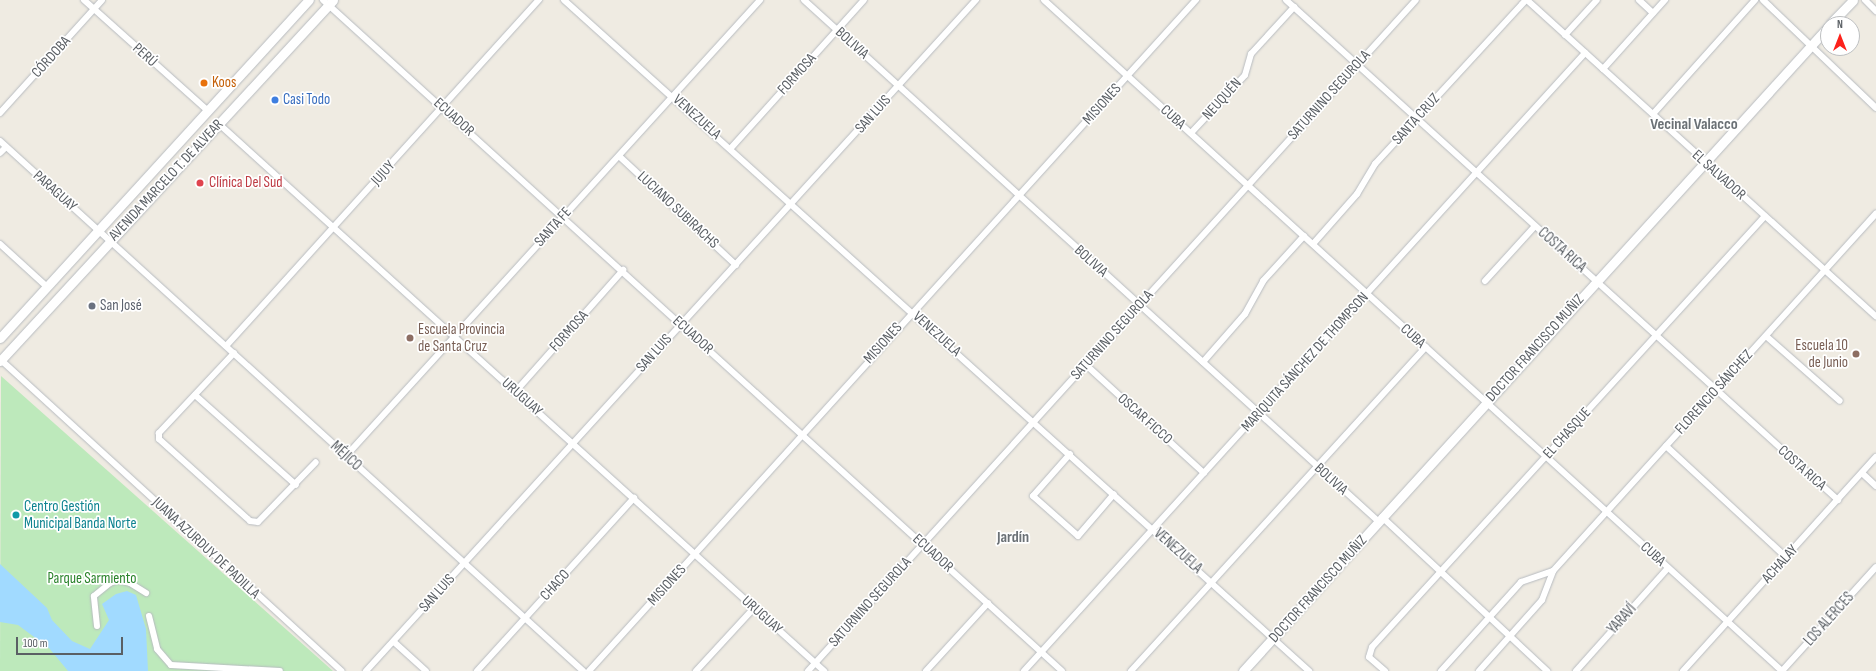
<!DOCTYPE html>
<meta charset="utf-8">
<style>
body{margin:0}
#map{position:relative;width:1876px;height:671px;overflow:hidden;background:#efebe2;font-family:"Sofia Sans Condensed",sans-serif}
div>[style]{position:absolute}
.green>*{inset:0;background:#bde9bb}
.water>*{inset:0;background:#a1daff}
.roads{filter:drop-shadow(0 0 1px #b7bbc0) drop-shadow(0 0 1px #b7bbc0)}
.street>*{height:6px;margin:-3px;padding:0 3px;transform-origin:3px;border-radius:3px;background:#fff}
.secondary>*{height:9px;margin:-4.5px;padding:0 4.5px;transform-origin:4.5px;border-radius:4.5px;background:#fff}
.dots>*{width:11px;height:11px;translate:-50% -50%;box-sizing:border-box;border:2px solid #fff;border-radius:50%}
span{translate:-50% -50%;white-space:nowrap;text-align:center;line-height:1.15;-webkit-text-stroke:3.5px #fff;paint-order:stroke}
.street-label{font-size:15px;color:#5a5f64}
.food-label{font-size:15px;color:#c56008}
.left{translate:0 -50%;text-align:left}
.shop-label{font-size:15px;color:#366cbe}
.health-label{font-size:15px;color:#be3a42}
.worship-label{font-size:15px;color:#5b616d}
.education-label{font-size:15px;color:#785e54}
.right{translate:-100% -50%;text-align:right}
.culture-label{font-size:15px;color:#0d838f}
.park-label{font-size:15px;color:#2a832b}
.neighbourhood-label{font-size:16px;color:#6b7176;font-weight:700}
.north{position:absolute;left:1820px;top:16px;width:40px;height:40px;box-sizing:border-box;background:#fff;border:1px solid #bdbfc1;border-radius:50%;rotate:0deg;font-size:11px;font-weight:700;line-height:16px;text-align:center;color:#5a5f64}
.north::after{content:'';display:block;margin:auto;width:14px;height:18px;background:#fc221b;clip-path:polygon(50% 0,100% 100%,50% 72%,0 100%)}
.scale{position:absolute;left:16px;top:637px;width:107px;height:18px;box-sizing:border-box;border:2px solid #5a5f64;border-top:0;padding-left:5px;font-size:12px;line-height:14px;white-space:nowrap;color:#5a5f64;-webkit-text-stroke:3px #fff;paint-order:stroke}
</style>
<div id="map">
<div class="green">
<i style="clip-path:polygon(1px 376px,333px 671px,0 671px)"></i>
</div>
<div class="water">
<i style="clip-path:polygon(0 564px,47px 608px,52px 620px,72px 641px,90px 649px,109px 620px,102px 604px,116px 594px,127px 591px,136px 595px,146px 629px,148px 671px,68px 671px,49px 648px,18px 625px,0 622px)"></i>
</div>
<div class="roads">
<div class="street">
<i style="left:84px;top:0;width:165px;rotate:41.8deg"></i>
<i style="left:323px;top:0;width:998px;rotate:42.24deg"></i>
<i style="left:564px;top:0;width:1003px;rotate:42.01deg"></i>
<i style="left:804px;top:0;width:775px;rotate:42.23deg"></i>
<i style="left:1044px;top:0;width:997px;rotate:42.28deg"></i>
<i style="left:1286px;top:0;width:745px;rotate:42.17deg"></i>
<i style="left:1527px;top:0;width:471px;rotate:42.2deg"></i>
<i style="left:1639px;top:0;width:19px;rotate:43deg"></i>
<i style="left:1763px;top:0;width:156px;rotate:43.7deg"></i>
<i style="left:1865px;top:0;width:16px;rotate:45deg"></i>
<i style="left:1565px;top:35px;width:47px;rotate:-47.6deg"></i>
<i style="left:1603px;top:69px;width:93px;rotate:-48.1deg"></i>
<i style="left:0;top:113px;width:152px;rotate:-47.9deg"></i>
<i style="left:1653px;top:114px;width:153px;rotate:-48.2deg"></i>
<i style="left:219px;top:124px;width:816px;rotate:42.12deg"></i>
<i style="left:1191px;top:133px;width:79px;rotate:-47deg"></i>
<i style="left:1245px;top:75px;width:22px;rotate:-74deg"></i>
<i style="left:1251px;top:54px;width:64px;rotate:-47.5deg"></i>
<i style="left:0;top:141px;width:788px;rotate:42.27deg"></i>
<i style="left:731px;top:148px;width:199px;rotate:-48.1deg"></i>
<i style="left:0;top:153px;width:8px;rotate:-45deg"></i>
<i style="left:619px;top:156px;width:160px;rotate:43deg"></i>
<i style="left:0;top:244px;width:62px;rotate:42.4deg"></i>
<i style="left:1313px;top:244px;width:67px;rotate:-48.7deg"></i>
<i style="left:1357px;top:194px;width:35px;rotate:-59deg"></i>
<i style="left:1375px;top:164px;width:223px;rotate:-47.4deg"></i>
<i style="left:1485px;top:281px;width:74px;rotate:-47.7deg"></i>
<i style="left:1766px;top:336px;width:98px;rotate:41.3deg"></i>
<i style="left:226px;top:346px;width:467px;rotate:-47.9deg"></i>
<i style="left:234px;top:353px;width:110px;rotate:133.2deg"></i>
<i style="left:159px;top:433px;width:6px;rotate:90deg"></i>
<i style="left:159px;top:439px;width:122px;rotate:42deg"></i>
<i style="left:250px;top:521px;width:8px;rotate:7deg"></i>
<i style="left:258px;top:522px;width:83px;rotate:-46deg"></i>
<i style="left:1px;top:360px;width:461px;rotate:42.4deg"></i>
<i style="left:1203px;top:362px;width:64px;rotate:-48.8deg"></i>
<i style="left:1245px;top:314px;width:38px;rotate:-61deg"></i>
<i style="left:1263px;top:281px;width:61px;rotate:-47.7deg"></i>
<i style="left:1086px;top:365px;width:160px;rotate:42.5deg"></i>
<i style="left:516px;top:391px;width:162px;rotate:-48.5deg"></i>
<i style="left:195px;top:395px;width:135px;rotate:41.7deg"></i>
<i style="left:1666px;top:446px;width:163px;rotate:42.8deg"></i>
<i style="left:1070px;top:454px;width:56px;rotate:131.4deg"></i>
<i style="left:1033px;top:496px;width:60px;rotate:41.6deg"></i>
<i style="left:1078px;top:536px;width:55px;rotate:-49.4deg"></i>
<i style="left:346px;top:456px;width:616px;rotate:-47.76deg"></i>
<i style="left:1862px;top:473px;width:19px;rotate:43deg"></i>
<i style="left:1382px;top:517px;width:226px;rotate:43deg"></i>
<i style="left:149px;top:616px;width:34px;rotate:76deg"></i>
<i style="left:157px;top:649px;width:21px;rotate:49deg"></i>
<i style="left:171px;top:665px;width:109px;rotate:3.2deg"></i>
<i style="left:97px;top:626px;width:30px;rotate:-96deg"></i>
<i style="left:94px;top:596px;width:21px;rotate:-39deg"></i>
<i style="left:110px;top:583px;width:9px;rotate:-21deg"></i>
<i style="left:118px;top:580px;width:12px;rotate:14deg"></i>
<i style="left:130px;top:583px;width:19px;rotate:32deg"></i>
<i style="left:394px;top:642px;width:43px;rotate:42.2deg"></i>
<i style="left:366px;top:671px;width:907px;rotate:-47.73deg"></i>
<i style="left:477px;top:671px;width:234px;rotate:-47.8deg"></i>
<i style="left:589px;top:671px;width:905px;rotate:-47.87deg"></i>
<i style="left:696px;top:671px;width:86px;rotate:-47.4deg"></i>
<i style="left:808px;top:671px;width:905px;rotate:-47.82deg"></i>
<i style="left:926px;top:671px;width:92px;rotate:-47.6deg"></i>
<i style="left:1024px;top:671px;width:835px;rotate:-47.77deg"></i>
<i style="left:1131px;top:671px;width:438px;rotate:-47.7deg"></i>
<i style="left:1385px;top:671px;width:21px;rotate:-139deg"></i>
<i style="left:1369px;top:657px;width:10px;rotate:-73deg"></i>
<i style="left:1372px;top:647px;width:583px;rotate:-47.64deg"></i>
<i style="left:1441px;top:671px;width:120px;rotate:-48deg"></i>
<i style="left:1521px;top:582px;width:34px;rotate:-19deg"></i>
<i style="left:1479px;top:671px;width:95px;rotate:-48.4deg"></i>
<i style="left:1542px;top:600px;width:31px;rotate:-69deg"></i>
<i style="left:1553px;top:571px;width:482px;rotate:-47.9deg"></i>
<i style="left:1576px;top:671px;width:138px;rotate:-48.2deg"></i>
<i style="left:1683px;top:671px;width:288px;rotate:-48deg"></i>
<i style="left:1782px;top:671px;width:140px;rotate:-47.9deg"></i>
</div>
<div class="secondary">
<i style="left:1830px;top:24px;width:33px;rotate:-46deg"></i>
<i style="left:0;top:338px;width:458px;rotate:-47.6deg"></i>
<i style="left:0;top:361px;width:491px;rotate:-47.3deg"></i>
<i style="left:1243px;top:671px;width:870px;rotate:-47.75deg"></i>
</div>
</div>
<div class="dots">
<i style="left:204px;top:83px;background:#e8710a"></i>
<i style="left:275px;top:100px;background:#3f7fe0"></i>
<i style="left:200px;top:183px;background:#e0444e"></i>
<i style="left:92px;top:306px;background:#6b7280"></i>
<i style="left:410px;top:338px;background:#8d6e63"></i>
<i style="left:1856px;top:354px;background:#8d6e63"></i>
<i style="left:16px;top:515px;background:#0f9aa8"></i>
</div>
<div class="street-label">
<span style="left:852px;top:43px;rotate:42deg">BOLIVIA</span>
<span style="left:145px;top:55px;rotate:42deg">PERÚ</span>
<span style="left:51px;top:57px;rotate:-48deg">CÓRDOBA</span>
<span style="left:797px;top:74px;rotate:-48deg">FORMOSA</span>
<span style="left:1329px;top:95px;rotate:-48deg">SATURNINO SEGUROLA</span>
<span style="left:1222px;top:99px;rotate:-48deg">NEUQUÉN</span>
<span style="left:1102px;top:104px;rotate:-48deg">MISIONES</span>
<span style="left:873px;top:114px;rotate:-48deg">SAN LUIS</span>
<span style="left:454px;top:117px;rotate:42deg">ECUADOR</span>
<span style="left:697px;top:117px;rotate:42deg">VENEZUELA</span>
<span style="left:1173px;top:117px;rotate:42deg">CUBA</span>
<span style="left:1416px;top:119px;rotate:-48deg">SANTA CRUZ</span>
<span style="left:383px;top:173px;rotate:-48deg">JUJUY</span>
<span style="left:1719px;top:175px;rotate:42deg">EL SALVADOR</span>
<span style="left:166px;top:180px;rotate:-47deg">AVENIDA MARCELO T. DE ALVEAR</span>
<span style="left:55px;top:191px;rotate:42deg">PARAGUAY</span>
<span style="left:678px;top:210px;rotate:43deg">LUCIANO SUBIRACHS</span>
<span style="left:553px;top:227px;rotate:-48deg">SANTA FE</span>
<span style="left:1562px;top:250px;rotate:42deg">COSTA RICA</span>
<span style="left:1091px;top:261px;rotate:42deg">BOLIVIA</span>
<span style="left:569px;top:331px;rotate:-48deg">FORMOSA</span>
<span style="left:937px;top:334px;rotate:42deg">VENEZUELA</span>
<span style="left:693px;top:335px;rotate:42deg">ECUADOR</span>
<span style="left:1112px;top:335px;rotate:-48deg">SATURNINO SEGUROLA</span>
<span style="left:1413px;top:336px;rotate:42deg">CUBA</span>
<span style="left:883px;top:343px;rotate:-48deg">MISIONES</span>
<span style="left:1535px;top:348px;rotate:-48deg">DOCTOR FRANCISCO MUÑIZ</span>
<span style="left:654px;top:353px;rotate:-48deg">SAN LUIS</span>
<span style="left:1305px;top:362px;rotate:-48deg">MARIQUITA SÁNCHEZ DE THOMPSON</span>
<span style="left:1714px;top:392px;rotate:-48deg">FLORENCIO SÁNCHEZ</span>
<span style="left:522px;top:397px;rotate:42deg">URUGUAY</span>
<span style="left:1145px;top:419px;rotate:42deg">OSCAR FICCO</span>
<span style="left:1567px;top:433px;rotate:-48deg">EL CHASQUE</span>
<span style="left:346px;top:456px;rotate:42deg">MÉJICO</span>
<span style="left:1802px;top:468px;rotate:42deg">COSTA RICA</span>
<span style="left:1331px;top:479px;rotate:42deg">BOLIVIA</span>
<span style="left:206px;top:548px;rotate:43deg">JUANA AZURDUY DE PADILLA</span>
<span style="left:1178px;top:551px;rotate:42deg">VENEZUELA</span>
<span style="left:933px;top:553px;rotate:42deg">ECUADOR</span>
<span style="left:1653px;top:554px;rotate:42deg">CUBA</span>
<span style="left:1780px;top:564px;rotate:-48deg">ACHALAY</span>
<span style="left:555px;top:585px;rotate:-48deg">CHACO</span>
<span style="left:667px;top:585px;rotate:-48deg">MISIONES</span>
<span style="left:1318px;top:589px;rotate:-48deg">DOCTOR FRANCISCO MUÑIZ</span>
<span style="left:437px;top:593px;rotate:-48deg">SAN LUIS</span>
<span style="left:870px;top:602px;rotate:-48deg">SATURNINO SEGUROLA</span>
<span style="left:762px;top:615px;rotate:42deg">URUGUAY</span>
<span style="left:1622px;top:619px;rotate:-48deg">YARAVÍ</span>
<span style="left:1829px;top:619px;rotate:-48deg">LOS ALERCES</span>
</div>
<div class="food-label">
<span class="left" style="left:212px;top:83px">Koos</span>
</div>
<div class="shop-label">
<span class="left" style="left:283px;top:100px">Casi Todo</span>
</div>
<div class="health-label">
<span class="left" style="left:209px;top:183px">Clínica Del Sud</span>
</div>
<div class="worship-label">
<span class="left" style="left:100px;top:306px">San José</span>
</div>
<div class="education-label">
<span class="left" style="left:418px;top:338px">Escuela Provincia<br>de Santa Cruz</span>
<span class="right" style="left:1848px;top:354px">Escuela 10<br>de Junio</span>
</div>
<div class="culture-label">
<span class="left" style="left:24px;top:515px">Centro Gestión<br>Municipal Banda Norte</span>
</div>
<div class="park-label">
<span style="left:92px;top:579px">Parque Sarmiento</span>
</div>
<div class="neighbourhood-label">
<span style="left:1694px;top:125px">Vecinal Valacco</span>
<span style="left:1013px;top:538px">Jardín</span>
</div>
<div class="north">N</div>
<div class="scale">100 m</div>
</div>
